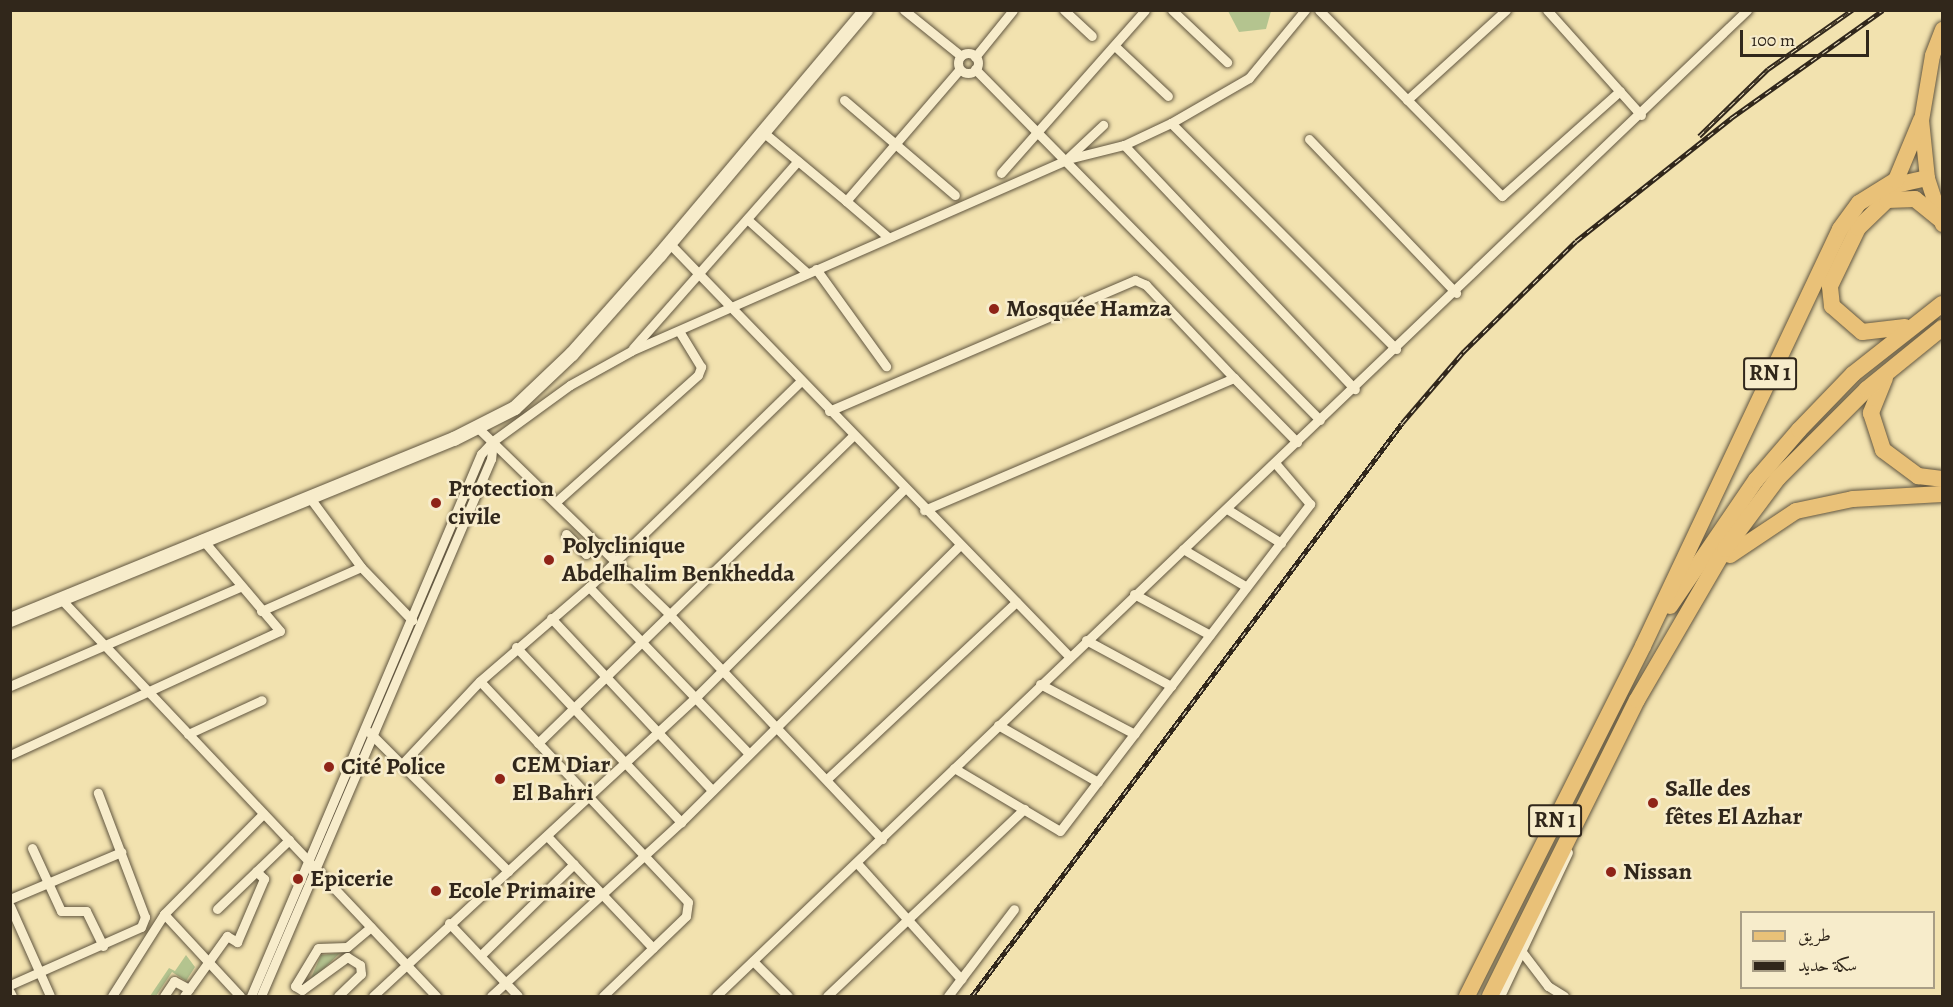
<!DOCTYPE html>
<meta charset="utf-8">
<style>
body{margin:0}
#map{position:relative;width:1953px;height:1007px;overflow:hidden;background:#f2e2af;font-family:Alegreya,Amiri,serif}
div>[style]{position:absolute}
.green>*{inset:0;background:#b4c48f}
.roads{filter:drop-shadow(0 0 2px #615640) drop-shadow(0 0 2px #615640)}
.street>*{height:9px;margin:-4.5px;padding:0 4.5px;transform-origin:4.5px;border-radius:4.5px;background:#f7eccb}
.street>.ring{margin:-4.5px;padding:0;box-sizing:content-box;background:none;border:9px solid #f7eccb;border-radius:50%}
.secondary>*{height:14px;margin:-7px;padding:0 7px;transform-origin:7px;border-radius:7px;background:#f7eccb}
.primary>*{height:15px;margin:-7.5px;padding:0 7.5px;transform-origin:7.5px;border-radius:7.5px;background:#e9c178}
.highway>*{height:16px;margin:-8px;padding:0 8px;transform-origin:8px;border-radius:8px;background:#e9c178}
.rail>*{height:4.5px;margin-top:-2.25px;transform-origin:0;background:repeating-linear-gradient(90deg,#f7eccb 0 7px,#31271b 0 14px);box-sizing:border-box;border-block:2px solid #31271b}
.dots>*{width:16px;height:16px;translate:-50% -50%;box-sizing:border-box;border:3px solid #f7eccb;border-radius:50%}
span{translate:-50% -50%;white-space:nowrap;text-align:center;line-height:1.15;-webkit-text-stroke:5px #f7eccb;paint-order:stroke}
.shield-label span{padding:2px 4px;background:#f7eccb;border:2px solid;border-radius:4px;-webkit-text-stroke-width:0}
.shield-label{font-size:22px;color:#31271b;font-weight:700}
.poi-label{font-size:24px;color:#31271b;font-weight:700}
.left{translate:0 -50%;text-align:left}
.frame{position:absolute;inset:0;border:12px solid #31271b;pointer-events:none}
.legend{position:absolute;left:1740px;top:911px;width:195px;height:78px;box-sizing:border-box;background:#f7eccb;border:2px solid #a89d85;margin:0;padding:8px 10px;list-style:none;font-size:18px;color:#31271b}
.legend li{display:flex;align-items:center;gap:12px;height:30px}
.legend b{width:30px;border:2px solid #a89d85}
.scale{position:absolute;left:1740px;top:30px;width:129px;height:27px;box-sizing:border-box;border:3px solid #31271b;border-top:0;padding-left:8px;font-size:18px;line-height:21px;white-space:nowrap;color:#31271b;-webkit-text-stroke:4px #f7eccb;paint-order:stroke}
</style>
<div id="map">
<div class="green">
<i style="clip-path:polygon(1228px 11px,1271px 11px,1266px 29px,1239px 32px)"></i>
<i style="clip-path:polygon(340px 953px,309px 983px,321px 955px)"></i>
<i style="clip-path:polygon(186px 955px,195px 967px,186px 981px,172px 972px,156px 996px,150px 996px,169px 968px,175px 971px)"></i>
</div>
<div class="roads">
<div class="street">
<i style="left:904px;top:10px;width:73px;rotate:38.9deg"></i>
<i style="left:1064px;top:10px;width:38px;rotate:43deg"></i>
<i style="left:1172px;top:10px;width:76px;rotate:43.4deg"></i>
<i style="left:1319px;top:10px;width:261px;rotate:45.5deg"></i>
<i style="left:1502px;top:196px;width:158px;rotate:-41.7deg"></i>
<i style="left:1547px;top:10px;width:141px;rotate:48.2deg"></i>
<i style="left:1117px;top:48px;width:70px;rotate:43.3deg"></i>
<i class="ring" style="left:958px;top:53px;width:11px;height:11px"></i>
<i style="left:975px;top:57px;width:60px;rotate:-51deg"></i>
<i style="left:975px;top:69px;width:492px;rotate:45.5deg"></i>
<i style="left:844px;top:100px;width:146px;rotate:40.6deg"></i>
<i style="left:1407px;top:100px;width:134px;rotate:-42.3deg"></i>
<i style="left:1171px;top:123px;width:319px;rotate:45.1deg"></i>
<i style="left:763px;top:132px;width:108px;rotate:39.7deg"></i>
<i style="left:846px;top:201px;width:174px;rotate:-49.2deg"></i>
<i style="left:1309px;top:139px;width:213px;rotate:46.3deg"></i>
<i style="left:1124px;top:145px;width:336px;rotate:46.6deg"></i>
<i style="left:1069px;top:157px;width:47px;rotate:-43.3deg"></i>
<i style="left:1001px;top:173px;width:217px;rotate:-48.5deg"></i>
<i style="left:846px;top:201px;width:55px;rotate:40.6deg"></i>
<i style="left:747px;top:219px;width:81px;rotate:42deg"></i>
<i style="left:669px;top:243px;width:575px;rotate:45.92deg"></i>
<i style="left:816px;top:269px;width:120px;rotate:54.2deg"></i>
<i style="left:633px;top:348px;width:249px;rotate:-48.6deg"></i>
<i style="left:1234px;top:378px;width:90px;rotate:45.5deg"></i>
<i style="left:829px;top:411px;width:333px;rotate:-23.2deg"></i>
<i style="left:1135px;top:280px;width:12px;rotate:24deg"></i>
<i style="left:1146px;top:285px;width:128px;rotate:46.6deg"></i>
<i style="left:1234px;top:378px;width:337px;rotate:156.9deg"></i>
<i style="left:478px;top:428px;width:267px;rotate:44.2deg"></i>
<i style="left:669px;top:614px;width:310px;rotate:46.6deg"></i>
<i style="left:493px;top:441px;width:95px;rotate:-36deg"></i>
<i style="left:570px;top:385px;width:70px;rotate:-29.1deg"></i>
<i style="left:631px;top:351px;width:477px;rotate:-23.7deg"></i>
<i style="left:1068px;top:159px;width:58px;rotate:-14deg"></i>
<i style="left:1124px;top:145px;width:52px;rotate:-25.1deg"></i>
<i style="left:1171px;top:123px;width:90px;rotate:-30deg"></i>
<i style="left:1249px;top:78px;width:88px;rotate:-50.5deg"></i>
<i style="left:310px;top:498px;width:86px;rotate:53.5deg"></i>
<i style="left:361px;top:567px;width:74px;rotate:46.1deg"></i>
<i style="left:557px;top:501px;width:189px;rotate:-41.8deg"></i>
<i style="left:698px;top:375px;width:9px;rotate:-69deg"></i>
<i style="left:701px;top:367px;width:42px;rotate:-121.4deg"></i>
<i style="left:1227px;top:509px;width:64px;rotate:32.2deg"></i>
<i style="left:566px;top:534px;width:28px;rotate:45deg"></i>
<i style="left:586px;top:554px;width:16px;rotate:-45deg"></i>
<i style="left:1183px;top:549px;width:74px;rotate:30.7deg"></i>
<i style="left:589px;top:587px;width:231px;rotate:46.2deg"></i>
<i style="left:1134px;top:594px;width:86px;rotate:28.3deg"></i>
<i style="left:60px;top:598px;width:548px;rotate:46.63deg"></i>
<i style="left:261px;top:611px;width:109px;rotate:-23.7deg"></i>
<i style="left:551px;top:618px;width:236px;rotate:46.9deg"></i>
<i style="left:1086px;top:640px;width:97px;rotate:28.4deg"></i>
<i style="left:516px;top:647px;width:241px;rotate:46.7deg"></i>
<i style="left:1040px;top:684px;width:107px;rotate:27.8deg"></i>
<i style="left:10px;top:686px;width:250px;rotate:-23.3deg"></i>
<i style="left:998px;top:725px;width:115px;rotate:29.7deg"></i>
<i style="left:369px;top:732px;width:197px;rotate:45deg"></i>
<i style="left:188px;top:734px;width:81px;rotate:-24.7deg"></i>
<i style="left:538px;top:743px;width:440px;rotate:-44.3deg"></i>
<i style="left:10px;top:755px;width:297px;rotate:-24.7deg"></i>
<i style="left:280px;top:631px;width:121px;rotate:-130.3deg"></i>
<i style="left:401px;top:765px;width:115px;rotate:-46.8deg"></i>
<i style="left:954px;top:768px;width:123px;rotate:30.7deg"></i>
<i style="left:1060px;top:831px;width:412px;rotate:-52.6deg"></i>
<i style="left:1310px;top:504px;width:52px;rotate:-130.4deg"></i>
<i style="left:828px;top:778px;width:258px;rotate:-43.1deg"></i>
<i style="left:547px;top:836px;width:154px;rotate:46.6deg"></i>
<i style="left:32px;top:848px;width:69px;rotate:65.3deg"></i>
<i style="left:61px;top:911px;width:25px"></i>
<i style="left:86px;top:911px;width:39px;rotate:64deg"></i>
<i style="left:857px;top:863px;width:156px;rotate:48.1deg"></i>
<i style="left:10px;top:899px;width:121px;rotate:-22.9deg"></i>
<i style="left:10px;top:906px;width:98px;rotate:66deg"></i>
<i style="left:217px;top:909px;width:100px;rotate:-43.8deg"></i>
<i style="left:164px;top:914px;width:141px;rotate:-45.3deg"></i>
<i style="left:449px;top:923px;width:100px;rotate:46.6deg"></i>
<i style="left:1522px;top:952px;width:43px;rotate:52.6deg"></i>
<i style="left:1548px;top:986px;width:19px;rotate:32deg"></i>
<i style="left:481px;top:955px;width:130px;rotate:-44.4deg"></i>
<i style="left:753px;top:961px;width:49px;rotate:45deg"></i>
<i style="left:10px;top:985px;width:143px;rotate:-23.9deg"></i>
<i style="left:141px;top:927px;width:11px;rotate:-68deg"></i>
<i style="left:145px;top:917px;width:133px;rotate:-110.8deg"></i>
<i style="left:10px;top:992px;width:4px;rotate:63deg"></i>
<i style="left:112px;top:996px;width:97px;rotate:-57.6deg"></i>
<i style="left:164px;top:914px;width:112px;rotate:47.2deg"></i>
<i style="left:164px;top:996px;width:18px;rotate:-56deg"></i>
<i style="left:174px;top:981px;width:17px;rotate:28deg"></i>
<i style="left:184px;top:996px;width:74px;rotate:-54.4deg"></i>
<i style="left:227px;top:936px;width:12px;rotate:31deg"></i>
<i style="left:237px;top:942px;width:69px;rotate:-66.8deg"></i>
<i style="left:264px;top:879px;width:11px;rotate:-135deg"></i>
<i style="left:251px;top:996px;width:589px;rotate:-67.01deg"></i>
<i style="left:481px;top:454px;width:18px;rotate:-47deg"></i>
<i style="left:493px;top:441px;width:18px;rotate:96deg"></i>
<i style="left:491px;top:459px;width:584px;rotate:113.19deg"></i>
<i style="left:338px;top:996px;width:32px;rotate:-44deg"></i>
<i style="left:361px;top:974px;width:9px;rotate:-96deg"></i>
<i style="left:360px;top:965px;width:15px;rotate:-148deg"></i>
<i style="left:347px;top:957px;width:56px;rotate:143.7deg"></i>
<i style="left:302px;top:990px;width:8px;rotate:-150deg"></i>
<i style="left:295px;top:986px;width:44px;rotate:-58.8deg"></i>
<i style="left:318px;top:948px;width:29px;rotate:-2deg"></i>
<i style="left:347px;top:947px;width:31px;rotate:-40deg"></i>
<i style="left:373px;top:996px;width:437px;rotate:-42.8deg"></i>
<i style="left:694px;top:699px;width:297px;rotate:-45deg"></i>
<i style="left:491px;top:996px;width:258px;rotate:-42.5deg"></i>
<i style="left:681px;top:822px;width:392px;rotate:-44.8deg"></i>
<i style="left:603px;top:996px;width:115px;rotate:-43.9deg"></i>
<i style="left:686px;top:916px;width:14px;rotate:-82deg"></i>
<i style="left:688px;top:902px;width:303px;rotate:-133.3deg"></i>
<i style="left:480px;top:681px;width:144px;rotate:-40.8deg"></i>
<i style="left:589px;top:587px;width:296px;rotate:-44.2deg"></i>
<i style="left:716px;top:996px;width:1427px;rotate:-43.72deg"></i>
<i style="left:827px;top:996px;width:272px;rotate:-43.5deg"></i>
<i style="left:948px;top:996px;width:109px;rotate:-52.8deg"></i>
<i style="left:1500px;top:996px;width:159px;rotate:-64.7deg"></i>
</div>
<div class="secondary">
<i style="left:10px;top:620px;width:479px;rotate:-22.2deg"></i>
<i style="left:454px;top:439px;width:68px;rotate:-26.9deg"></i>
<i style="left:515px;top:408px;width:79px;rotate:-43.5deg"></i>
<i style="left:572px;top:354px;width:132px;rotate:-48.4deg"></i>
<i style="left:660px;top:255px;width:320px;rotate:-49.9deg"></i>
</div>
<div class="primary">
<i style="left:1942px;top:224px;width:48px;rotate:-108.1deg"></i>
<i style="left:1927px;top:178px;width:58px;rotate:-95.9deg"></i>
<i style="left:1921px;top:120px;width:66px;rotate:-80.4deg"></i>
<i style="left:1932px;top:55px;width:28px;rotate:-69deg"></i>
</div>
<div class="highway">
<i style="left:1887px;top:187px;width:41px;rotate:-12.7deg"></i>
<i style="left:1905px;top:327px;width:43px;rotate:173.4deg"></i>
<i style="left:1862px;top:332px;width:40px;rotate:-139deg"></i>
<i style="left:1832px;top:306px;width:20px;rotate:-96deg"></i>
<i style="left:1830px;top:286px;width:64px;rotate:-64.2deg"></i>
<i style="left:1858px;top:228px;width:40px;rotate:-44deg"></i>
<i style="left:1887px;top:200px;width:28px;rotate:-2deg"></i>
<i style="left:1915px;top:199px;width:33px;rotate:39deg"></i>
<i style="left:1885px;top:378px;width:38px;rotate:112deg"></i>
<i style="left:1871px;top:413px;width:39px;rotate:72deg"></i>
<i style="left:1883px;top:450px;width:44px;rotate:36.6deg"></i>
<i style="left:1918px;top:476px;width:24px;rotate:7deg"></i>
<i style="left:1730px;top:555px;width:79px;rotate:-33.7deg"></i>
<i style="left:1796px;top:511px;width:58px;rotate:-11.9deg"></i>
<i style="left:1853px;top:499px;width:89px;rotate:-3.2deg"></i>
<i style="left:1670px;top:606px;width:153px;rotate:-55.7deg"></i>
<i style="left:1756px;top:480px;width:66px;rotate:-49.3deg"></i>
<i style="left:1799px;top:430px;width:78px;rotate:-46deg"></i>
<i style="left:1853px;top:374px;width:113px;rotate:-38.2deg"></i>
<i style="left:1467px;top:996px;width:392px;rotate:-63.3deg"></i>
<i style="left:1643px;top:646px;width:461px;rotate:-64.7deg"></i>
<i style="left:1840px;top:229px;width:32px;rotate:-54deg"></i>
<i style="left:1859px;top:203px;width:44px;rotate:-31.9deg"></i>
<i style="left:1896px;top:180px;width:65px;rotate:-67.4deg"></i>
<i style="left:1490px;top:996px;width:330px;rotate:-63.6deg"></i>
<i style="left:1637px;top:700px;width:175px;rotate:-59.8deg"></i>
<i style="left:1725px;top:549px;width:89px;rotate:-53.3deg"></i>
<i style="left:1778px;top:478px;width:126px;rotate:-45deg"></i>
<i style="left:1867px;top:389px;width:97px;rotate:-39.1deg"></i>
</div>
</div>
<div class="rail">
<i style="left:1699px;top:136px;width:96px;rotate:-44.2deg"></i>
<i style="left:1768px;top:69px;width:103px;rotate:-35.1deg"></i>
<i style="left:972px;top:996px;width:716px;rotate:-53.11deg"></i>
<i style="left:1402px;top:423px;width:94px;rotate:-49.3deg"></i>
<i style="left:1463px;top:352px;width:158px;rotate:-44.5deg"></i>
<i style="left:1576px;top:241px;width:198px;rotate:-38.4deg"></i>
<i style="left:1731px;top:118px;width:186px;rotate:-35.4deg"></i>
</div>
<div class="dots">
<i style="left:994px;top:309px;background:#8f2418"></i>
<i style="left:436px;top:503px;background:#8f2418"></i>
<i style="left:549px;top:560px;background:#8f2418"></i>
<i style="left:329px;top:767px;background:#8f2418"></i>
<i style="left:500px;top:779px;background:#8f2418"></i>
<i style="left:1653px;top:803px;background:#8f2418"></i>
<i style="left:1611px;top:872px;background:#8f2418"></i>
<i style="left:298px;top:879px;background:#8f2418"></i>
<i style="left:436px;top:891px;background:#8f2418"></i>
</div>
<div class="shield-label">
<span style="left:1770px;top:374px">RN 1</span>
<span style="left:1555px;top:821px">RN 1</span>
</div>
<div class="poi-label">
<span class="left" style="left:1006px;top:309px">Mosquée Hamza</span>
<span class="left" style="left:448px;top:503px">Protection<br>civile</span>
<span class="left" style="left:562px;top:560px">Polyclinique<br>Abdelhalim Benkhedda</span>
<span class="left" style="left:512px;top:779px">CEM Diar<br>El Bahri</span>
<span class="left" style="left:341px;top:767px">Cité Police</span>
<span class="left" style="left:1665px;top:803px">Salle des<br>fêtes El Azhar</span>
<span class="left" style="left:1623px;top:872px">Nissan</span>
<span class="left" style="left:310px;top:879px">Epicerie</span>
<span class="left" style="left:448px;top:891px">Ecole Primaire</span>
</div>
<div class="frame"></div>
<ul class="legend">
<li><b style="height:8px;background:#e9c178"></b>طريق</li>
<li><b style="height:8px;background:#31271b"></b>سكة حديد</li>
</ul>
<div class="scale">100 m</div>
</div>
